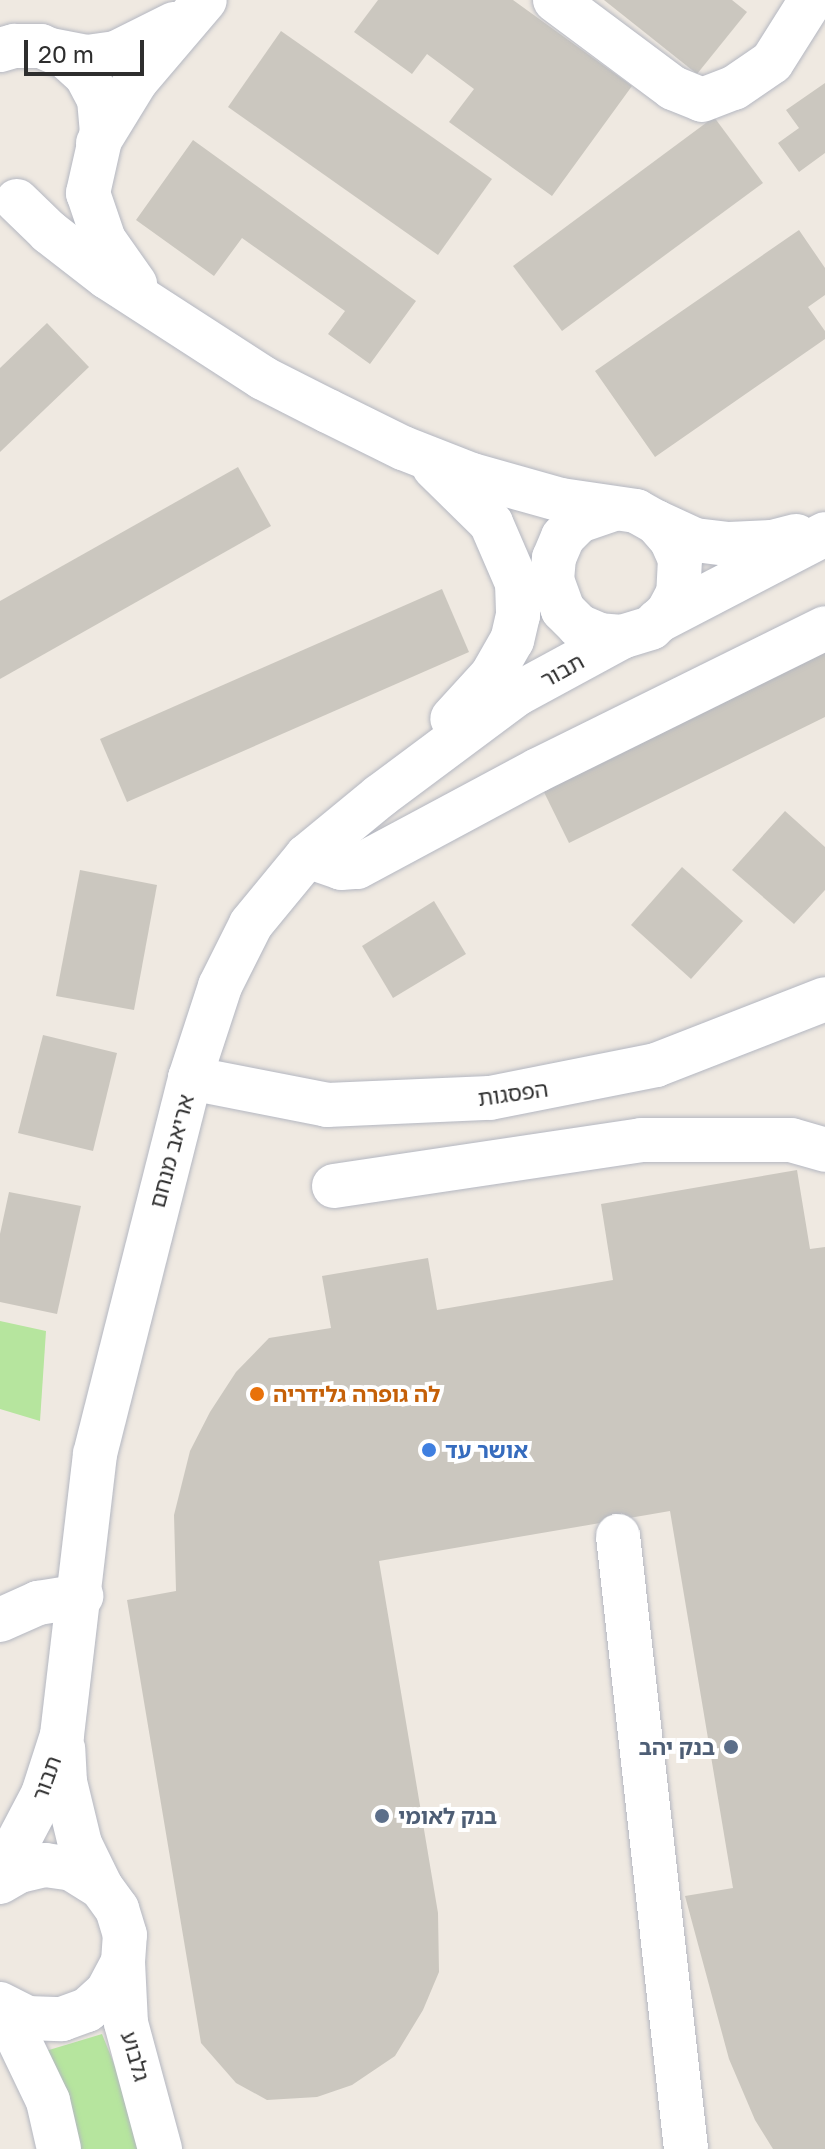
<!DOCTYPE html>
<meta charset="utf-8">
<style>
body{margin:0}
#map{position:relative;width:825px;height:2149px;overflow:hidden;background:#efe9e1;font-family:"Golos Text","Noto Sans Hebrew",sans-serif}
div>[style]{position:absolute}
.green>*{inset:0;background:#b6e59e}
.building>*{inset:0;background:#cbc7bf}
.roads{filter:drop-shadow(0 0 2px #b4b7c1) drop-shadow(0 0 2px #b4b7c1)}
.minor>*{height:44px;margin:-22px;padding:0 22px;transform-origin:22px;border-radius:22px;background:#fff}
.dots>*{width:22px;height:22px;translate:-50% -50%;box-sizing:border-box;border:4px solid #fff;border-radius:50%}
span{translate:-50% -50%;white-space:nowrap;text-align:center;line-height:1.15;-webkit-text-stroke:8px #fff;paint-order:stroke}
.street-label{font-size:22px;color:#2e2e2e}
.food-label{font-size:22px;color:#c56008;font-weight:700}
.left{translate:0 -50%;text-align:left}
.shop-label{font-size:22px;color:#366cbe;font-weight:700}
.service-label{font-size:22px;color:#4e5e75;font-weight:700}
.right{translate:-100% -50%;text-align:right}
.scale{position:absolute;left:24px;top:40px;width:120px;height:36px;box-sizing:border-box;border:4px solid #2e2e2e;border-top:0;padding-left:10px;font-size:24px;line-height:28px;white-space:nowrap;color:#2e2e2e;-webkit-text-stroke:6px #fff;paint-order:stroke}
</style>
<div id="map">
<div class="green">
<i style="clip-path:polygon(0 1321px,46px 1331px,40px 1421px,0 1409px)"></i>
<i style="clip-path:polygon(102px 2034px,127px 2096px,140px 2149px,73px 2149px,39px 2053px)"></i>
</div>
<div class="building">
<i style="clip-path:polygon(378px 0,513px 0,632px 86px,552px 196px,449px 122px,474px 89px,427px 54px,412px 74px,354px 32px)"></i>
<i style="clip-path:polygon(604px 0,732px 0,747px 12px,697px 74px)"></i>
<i style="clip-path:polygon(281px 31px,492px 179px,438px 255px,228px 107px)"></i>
<i style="clip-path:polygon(825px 83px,825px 153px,799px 172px,778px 143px,799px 128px,786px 110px)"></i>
<i style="clip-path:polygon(714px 117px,763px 183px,562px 331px,513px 266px)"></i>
<i style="clip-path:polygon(193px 140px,416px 301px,370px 364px,328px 334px,345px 311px,242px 238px,214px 276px,136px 220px)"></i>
<i style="clip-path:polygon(799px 230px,825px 268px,825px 295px,808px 307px,825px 331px,825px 339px,655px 457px,595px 371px)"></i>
<i style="clip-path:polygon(47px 323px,89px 367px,0 452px,0 368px)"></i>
<i style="clip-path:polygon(238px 467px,271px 526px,0 679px,0 601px)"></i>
<i style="clip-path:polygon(442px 589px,469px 652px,127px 802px,100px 739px)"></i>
<i style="clip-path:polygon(825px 644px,825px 717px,569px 843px,540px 784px)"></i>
<i style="clip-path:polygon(785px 811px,825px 847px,825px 890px,794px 924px,732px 870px)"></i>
<i style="clip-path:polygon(682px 867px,743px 921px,691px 979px,631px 925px)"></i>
<i style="clip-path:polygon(80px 870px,157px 885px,134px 1010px,56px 996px)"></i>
<i style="clip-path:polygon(434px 901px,466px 954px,393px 998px,362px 946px)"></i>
<i style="clip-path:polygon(43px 1035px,117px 1053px,93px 1151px,18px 1133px)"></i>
<i style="clip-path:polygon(797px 1170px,810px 1249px,825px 1247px,825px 2149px,773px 2149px,755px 2120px,729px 2059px,685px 1896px,733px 1888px,670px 1511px,379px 1561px,438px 1913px,439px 1972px,423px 2010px,395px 2056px,352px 2085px,317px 2097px,267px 2100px,236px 2083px,201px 2043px,127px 1600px,176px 1591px,174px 1515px,190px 1451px,210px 1412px,236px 1372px,269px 1338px,331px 1328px,322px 1276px,428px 1258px,437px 1310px,613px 1280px,601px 1204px)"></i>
<i style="clip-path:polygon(9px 1192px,81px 1206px,57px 1314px,0 1302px,0 1234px)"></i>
</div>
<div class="roads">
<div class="minor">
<i style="left:555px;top:0;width:147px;rotate:36.7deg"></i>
<i style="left:673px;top:88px;width:31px;rotate:22deg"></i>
<i style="left:702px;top:100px;width:34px;rotate:-21deg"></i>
<i style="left:734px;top:88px;width:46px;rotate:-34.4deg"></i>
<i style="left:772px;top:62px;width:73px;rotate:-57.8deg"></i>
<i style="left:0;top:50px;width:15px;rotate:-16deg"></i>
<i style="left:14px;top:46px;width:27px"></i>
<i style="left:41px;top:46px;width:27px;rotate:24deg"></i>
<i style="left:66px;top:57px;width:27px;rotate:42deg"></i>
<i style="left:86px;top:75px;width:27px;rotate:62deg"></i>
<i style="left:99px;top:99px;width:32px;rotate:85deg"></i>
<i style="left:102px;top:131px;width:64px;rotate:102.7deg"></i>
<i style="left:88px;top:193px;width:50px;rotate:71.2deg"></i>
<i style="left:104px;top:240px;width:54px;rotate:54.8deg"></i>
<i style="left:51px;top:50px;width:37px;rotate:11deg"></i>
<i style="left:87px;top:57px;width:29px;rotate:-8deg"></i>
<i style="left:116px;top:53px;width:65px;rotate:-26.6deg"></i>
<i style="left:98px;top:143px;width:73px;rotate:-58.5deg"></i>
<i style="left:136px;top:81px;width:106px;rotate:-49.6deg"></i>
<i style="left:17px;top:201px;width:45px;rotate:44.1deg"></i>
<i style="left:49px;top:232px;width:73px;rotate:37.8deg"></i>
<i style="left:107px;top:277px;width:186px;rotate:32.9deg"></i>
<i style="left:263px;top:378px;width:73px;rotate:26.9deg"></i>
<i style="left:328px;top:411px;width:84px;rotate:26.3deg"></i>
<i style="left:403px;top:448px;width:74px;rotate:21.4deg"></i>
<i style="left:472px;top:475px;width:92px;rotate:15.7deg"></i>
<i style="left:561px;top:500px;width:76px;rotate:8.3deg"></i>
<i style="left:636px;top:511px;width:23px;rotate:29deg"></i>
<i style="left:656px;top:522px;width:23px;rotate:49deg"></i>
<i style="left:671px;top:539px;width:22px;rotate:66deg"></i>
<i style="left:680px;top:559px;width:34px;rotate:93deg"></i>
<i style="left:678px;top:593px;width:21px;rotate:118deg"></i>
<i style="left:668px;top:612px;width:23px;rotate:137deg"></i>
<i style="left:651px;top:628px;width:30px;rotate:163deg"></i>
<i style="left:622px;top:637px;width:22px;rotate:-175deg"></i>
<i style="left:600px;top:635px;width:23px;rotate:-157deg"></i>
<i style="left:579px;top:626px;width:23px;rotate:-135deg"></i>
<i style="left:563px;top:610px;width:32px;rotate:-110deg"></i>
<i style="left:552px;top:580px;width:22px;rotate:-85deg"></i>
<i style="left:554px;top:558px;width:23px;rotate:-67deg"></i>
<i style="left:563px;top:537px;width:23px;rotate:-45deg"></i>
<i style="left:579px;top:521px;width:37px;rotate:-19deg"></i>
<i style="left:434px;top:467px;width:80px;rotate:44.5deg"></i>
<i style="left:491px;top:523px;width:65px;rotate:66.6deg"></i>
<i style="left:517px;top:583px;width:32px;rotate:88deg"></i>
<i style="left:518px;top:615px;width:26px;rotate:103deg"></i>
<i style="left:512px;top:640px;width:40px;rotate:119.7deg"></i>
<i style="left:492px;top:675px;width:59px;rotate:132.3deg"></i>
<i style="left:656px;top:522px;width:43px;rotate:24.8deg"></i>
<i style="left:695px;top:540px;width:34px;rotate:7deg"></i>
<i style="left:729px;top:544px;width:43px;rotate:-2.7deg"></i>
<i style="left:772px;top:542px;width:25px;rotate:-14deg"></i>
<i style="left:658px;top:621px;width:188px;rotate:-27.5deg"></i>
<i style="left:307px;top:856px;width:36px;rotate:19deg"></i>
<i style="left:341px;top:868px;width:16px;rotate:-4deg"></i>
<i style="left:357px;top:867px;width:205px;rotate:-28.2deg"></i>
<i style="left:538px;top:770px;width:320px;rotate:-26.3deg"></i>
<i style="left:190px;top:1078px;width:140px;rotate:11.1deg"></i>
<i style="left:327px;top:1105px;width:163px;rotate:-2.5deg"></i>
<i style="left:490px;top:1098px;width:169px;rotate:-11.2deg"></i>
<i style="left:656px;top:1065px;width:181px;rotate:-21.3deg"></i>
<i style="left:334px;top:1186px;width:310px;rotate:-8.5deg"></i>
<i style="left:641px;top:1140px;width:150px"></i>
<i style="left:791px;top:1140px;width:35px;rotate:16deg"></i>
<i style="left:618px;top:1536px;width:617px;rotate:83.67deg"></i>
<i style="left:0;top:1620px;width:42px;rotate:-24.1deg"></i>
<i style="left:38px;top:1603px;width:44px;rotate:-9.2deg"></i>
<i style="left:0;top:1876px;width:93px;rotate:-62.3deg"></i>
<i style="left:43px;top:1794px;width:62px;rotate:-72.1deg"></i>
<i style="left:62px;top:1735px;width:283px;rotate:-83.3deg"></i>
<i style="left:95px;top:1454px;width:388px;rotate:-75.8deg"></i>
<i style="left:190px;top:1078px;width:97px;rotate:-71.9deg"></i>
<i style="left:220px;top:986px;width:69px;rotate:-63.4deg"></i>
<i style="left:251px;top:924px;width:88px;rotate:-50.5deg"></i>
<i style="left:307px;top:856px;width:94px;rotate:-39.4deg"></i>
<i style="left:380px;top:796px;width:171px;rotate:-36.7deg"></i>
<i style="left:517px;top:694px;width:119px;rotate:-28.5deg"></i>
<i style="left:0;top:1882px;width:22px;rotate:-30deg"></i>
<i style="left:19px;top:1871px;width:27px;rotate:-13deg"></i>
<i style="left:45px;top:1865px;width:27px;rotate:8deg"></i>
<i style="left:72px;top:1869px;width:34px;rotate:32deg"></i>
<i style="left:123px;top:1962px;width:61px;rotate:87.2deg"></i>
<i style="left:126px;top:2023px;width:131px;rotate:74.9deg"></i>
<i style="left:0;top:2004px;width:30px;rotate:27deg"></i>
<i style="left:27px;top:2018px;width:35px;rotate:2deg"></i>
<i style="left:62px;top:2019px;width:27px;rotate:-20deg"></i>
<i style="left:87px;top:2010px;width:27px;rotate:-42deg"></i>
<i style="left:107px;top:1992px;width:34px;rotate:-62deg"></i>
<i style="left:123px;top:1962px;width:27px;rotate:-86deg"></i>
<i style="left:125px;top:1935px;width:27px;rotate:-107deg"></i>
<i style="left:117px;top:1909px;width:27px;rotate:-126deg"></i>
<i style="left:101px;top:1887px;width:48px;rotate:-116deg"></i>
<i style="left:80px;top:1844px;width:64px;rotate:-103.6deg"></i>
<i style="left:65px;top:1782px;width:33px;rotate:-93deg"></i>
<i style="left:3px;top:2007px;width:104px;rotate:64.4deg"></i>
<i style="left:48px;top:2101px;width:49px;rotate:77.1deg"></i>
</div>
</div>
<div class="dots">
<i style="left:257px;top:1394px;background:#e8710a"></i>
<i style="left:429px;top:1450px;background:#3f7fe0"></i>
<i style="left:731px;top:1747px;background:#5c6f8a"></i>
<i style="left:382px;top:1816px;background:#5c6f8a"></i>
</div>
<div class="street-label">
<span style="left:562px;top:670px;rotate:-29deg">תבור</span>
<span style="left:513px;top:1093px;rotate:-8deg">הפסגות</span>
<span style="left:171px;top:1151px;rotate:-75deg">אריאב מנחם</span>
<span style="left:46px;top:1778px;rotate:-70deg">תבור</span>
<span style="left:136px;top:2056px;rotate:74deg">גלבוע</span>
</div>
<div class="food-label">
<span class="left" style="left:273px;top:1394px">לה גופרה גלידריה</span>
</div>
<div class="shop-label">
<span class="left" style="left:445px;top:1450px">אושר עד</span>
</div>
<div class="service-label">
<span class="right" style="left:715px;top:1747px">בנק יהב</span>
<span class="left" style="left:398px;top:1816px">בנק לאומי</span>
</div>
<div class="scale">20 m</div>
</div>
